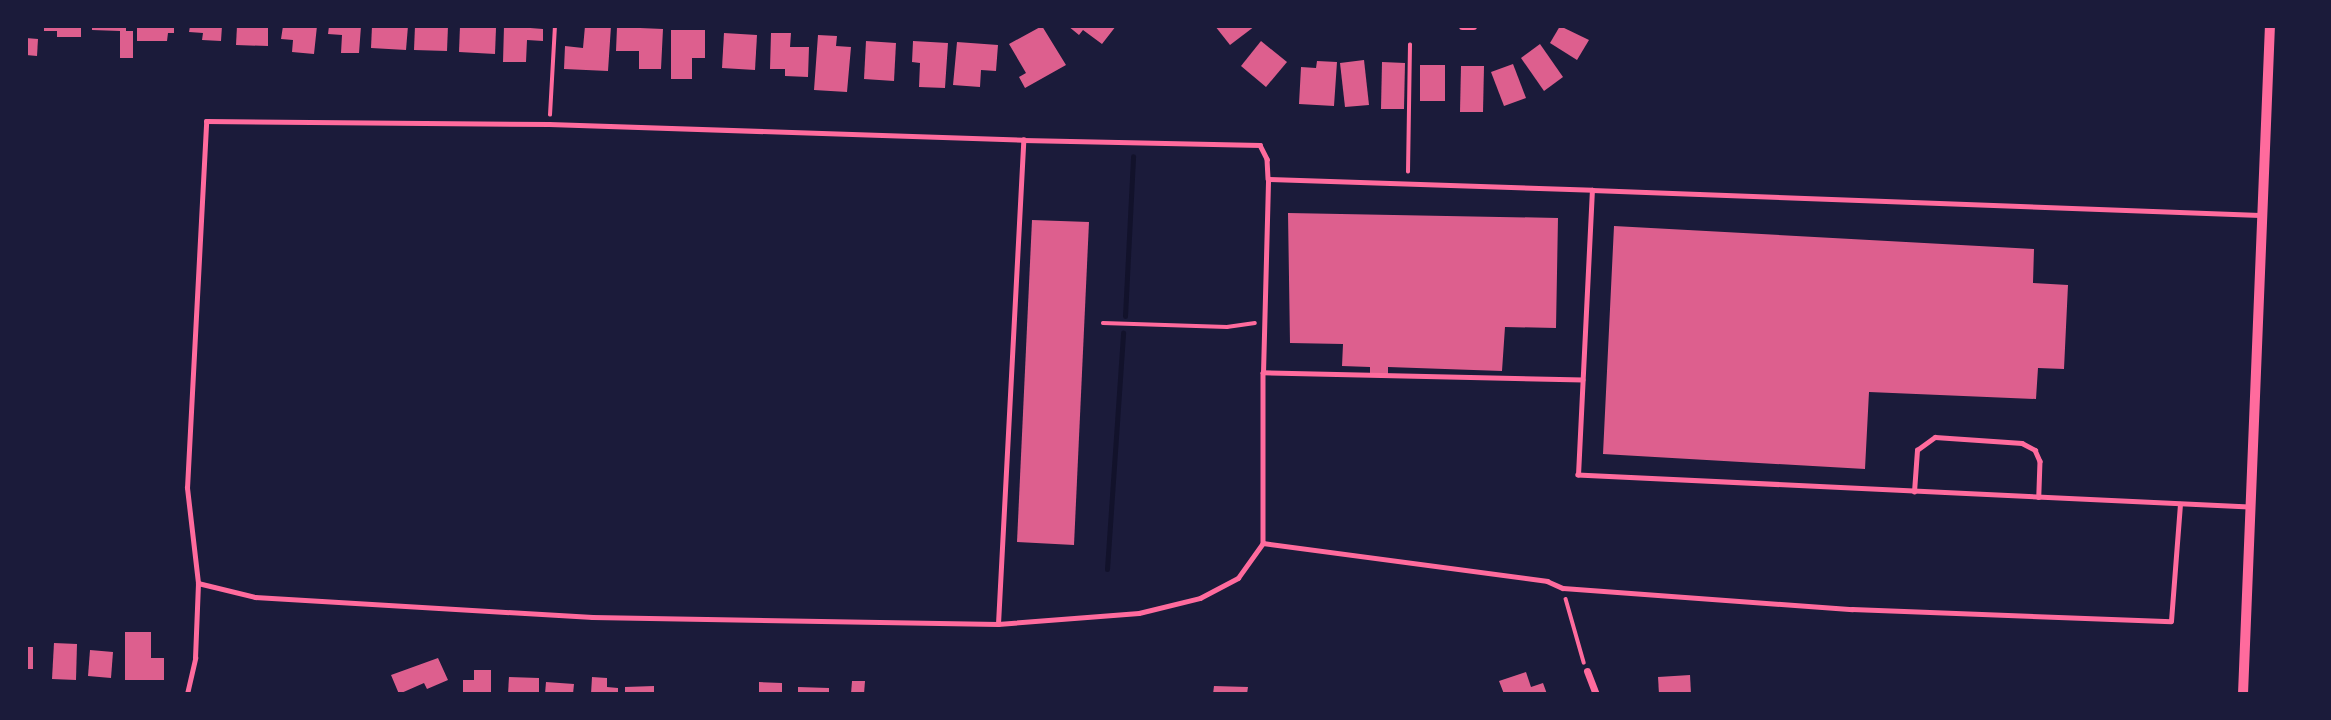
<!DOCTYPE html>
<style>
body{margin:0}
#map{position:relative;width:2331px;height:720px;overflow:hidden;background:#1b1b3a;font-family:Manrope,sans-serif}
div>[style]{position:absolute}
.stream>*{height:5px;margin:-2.5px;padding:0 2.5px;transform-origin:2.5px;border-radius:2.5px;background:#12122b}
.building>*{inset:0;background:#dd5f8e}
.path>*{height:3.5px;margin:-1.75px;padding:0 1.75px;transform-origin:1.75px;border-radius:1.75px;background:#ff6b9d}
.service>*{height:4.5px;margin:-2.25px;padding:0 2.25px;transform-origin:2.25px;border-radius:2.25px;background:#ff6b9d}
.minor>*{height:7px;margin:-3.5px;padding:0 3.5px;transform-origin:3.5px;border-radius:3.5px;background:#ff6b9d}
.tertiary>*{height:10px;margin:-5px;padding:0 5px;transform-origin:5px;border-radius:5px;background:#ff6b9d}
span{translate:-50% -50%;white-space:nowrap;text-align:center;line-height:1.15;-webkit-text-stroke:5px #1b1b3a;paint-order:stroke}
.frame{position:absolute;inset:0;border:28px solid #1b1b3a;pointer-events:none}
</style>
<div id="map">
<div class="stream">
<i style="left:1125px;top:316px;width:160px;rotate:-87.1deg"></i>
<i style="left:1107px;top:569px;width:237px;rotate:-86.1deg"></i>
</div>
<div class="building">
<i style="clip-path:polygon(44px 26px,81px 26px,81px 37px,57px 37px,57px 31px,44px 31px)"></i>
<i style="clip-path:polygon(92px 26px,126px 26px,126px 31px,133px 31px,133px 58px,120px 58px,120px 31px,92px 30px)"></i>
<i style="clip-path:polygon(137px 26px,174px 26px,174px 33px,168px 33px,167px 41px,137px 41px)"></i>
<i style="clip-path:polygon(190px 26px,222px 26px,221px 41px,202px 40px,203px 33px,189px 32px)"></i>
<i style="clip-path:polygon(237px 26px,268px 26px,268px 46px,236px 45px)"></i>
<i style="clip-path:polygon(283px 26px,317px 26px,314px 54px,292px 52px,293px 40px,281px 39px)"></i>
<i style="clip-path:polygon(329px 26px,361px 26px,359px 53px,341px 53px,342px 35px,328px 34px)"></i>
<i style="clip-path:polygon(372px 26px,408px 26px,406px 50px,371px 48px)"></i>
<i style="clip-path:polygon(415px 26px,448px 26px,447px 51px,414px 50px)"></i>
<i style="clip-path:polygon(460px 26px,496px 28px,495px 54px,459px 52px)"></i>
<i style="clip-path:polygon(504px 26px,543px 29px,543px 41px,527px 40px,526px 62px,503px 62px)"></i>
<i style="clip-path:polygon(585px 26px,611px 26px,608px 71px,564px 69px,565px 46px,583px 48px)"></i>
<i style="clip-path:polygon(1042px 26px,1066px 65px,1025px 88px,1019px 77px,1026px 73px,1009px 44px)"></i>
<i style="clip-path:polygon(1068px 26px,1116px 26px,1102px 44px,1083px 30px,1079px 35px)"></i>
<i style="clip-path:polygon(1215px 26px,1255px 26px,1230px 45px)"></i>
<i style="clip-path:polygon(1560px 26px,1589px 40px,1577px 60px,1550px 43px)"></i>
<i style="clip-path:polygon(617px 27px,663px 29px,661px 69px,639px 69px,639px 51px,616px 51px)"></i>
<i style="clip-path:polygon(671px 30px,705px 30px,705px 58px,692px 58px,692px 79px,671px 79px)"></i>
<i style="clip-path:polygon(724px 33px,757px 35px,755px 70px,722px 68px)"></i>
<i style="clip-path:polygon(771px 33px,791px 33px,790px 47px,809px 47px,808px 77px,785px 76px,785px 69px,770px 69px)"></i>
<i style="clip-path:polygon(818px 35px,837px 36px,836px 46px,851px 47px,847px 92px,814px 90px)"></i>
<i style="clip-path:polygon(26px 38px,38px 39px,37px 56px,26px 55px)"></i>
<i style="clip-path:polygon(866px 41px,896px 43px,894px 81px,864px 79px)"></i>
<i style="clip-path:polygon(913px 41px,948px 43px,945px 88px,919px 87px,920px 63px,912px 62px)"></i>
<i style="clip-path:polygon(1261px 41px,1287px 62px,1266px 87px,1241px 66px)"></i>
<i style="clip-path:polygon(957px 42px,998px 45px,996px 71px,981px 70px,980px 87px,953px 85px)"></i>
<i style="clip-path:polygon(1540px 44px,1563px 77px,1544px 91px,1521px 58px)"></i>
<i style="clip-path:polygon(1364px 60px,1369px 105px,1345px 107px,1340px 63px)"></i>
<i style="clip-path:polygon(1317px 61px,1337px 62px,1334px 106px,1299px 104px,1301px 67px,1316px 68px)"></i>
<i style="clip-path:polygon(1382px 62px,1405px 63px,1404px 109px,1381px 109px)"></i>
<i style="clip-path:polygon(1513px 64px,1526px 98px,1504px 106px,1491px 72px)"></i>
<i style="clip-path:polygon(1420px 65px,1445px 65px,1445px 101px,1420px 101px)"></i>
<i style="clip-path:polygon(1461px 66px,1484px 66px,1483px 112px,1460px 112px)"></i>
<i style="clip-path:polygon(1288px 213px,1558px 218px,1556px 328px,1505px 327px,1502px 371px,1388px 367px,1388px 374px,1370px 374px,1370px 367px,1342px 366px,1343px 344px,1290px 343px)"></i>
<i style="clip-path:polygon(1032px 220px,1089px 222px,1074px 545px,1017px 542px)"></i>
<i style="clip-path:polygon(1614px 226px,2034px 249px,2033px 283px,2068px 285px,2064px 369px,2038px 368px,2036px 399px,1869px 392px,1865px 469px,1603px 454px)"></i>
<i style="clip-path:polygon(125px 632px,151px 632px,151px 658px,164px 658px,164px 680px,125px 680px)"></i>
<i style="clip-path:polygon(54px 643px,77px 644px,76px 680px,52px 679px)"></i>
<i style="clip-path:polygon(26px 647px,33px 647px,33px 669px,26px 669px)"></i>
<i style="clip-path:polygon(90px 650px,113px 652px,111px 678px,88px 676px)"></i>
<i style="clip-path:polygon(438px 658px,448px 680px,427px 689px,424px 683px,399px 694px,391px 675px)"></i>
<i style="clip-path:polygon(474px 670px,491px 670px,491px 694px,463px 694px,463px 680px,474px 680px)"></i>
<i style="clip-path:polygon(1526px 672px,1531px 687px,1543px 683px,1547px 694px,1504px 694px,1499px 681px)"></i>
<i style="clip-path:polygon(1690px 675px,1691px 694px,1659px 694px,1658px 677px)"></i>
<i style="clip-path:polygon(509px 677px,539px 678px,539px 694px,508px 694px)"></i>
<i style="clip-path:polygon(592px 677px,607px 678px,607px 687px,618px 688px,618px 694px,591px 694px)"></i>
<i style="clip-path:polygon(852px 681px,865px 681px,864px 694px,851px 694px)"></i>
<i style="clip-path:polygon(546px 682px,574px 684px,573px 694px,545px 694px)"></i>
<i style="clip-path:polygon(759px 682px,782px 683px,782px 694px,759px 694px)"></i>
<i style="clip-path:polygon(654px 686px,654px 694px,625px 694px,625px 687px)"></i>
<i style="clip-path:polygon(1214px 686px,1248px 687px,1247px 694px,1213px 694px)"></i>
<i style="clip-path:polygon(798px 687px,829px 688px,829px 694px,798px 694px)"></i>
</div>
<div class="path">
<i style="left:550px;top:115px;width:89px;rotate:-86.8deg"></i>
<i style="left:1408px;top:172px;width:127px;rotate:-89.1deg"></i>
<i style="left:1103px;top:323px;width:124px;rotate:1.8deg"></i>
<i style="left:1227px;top:327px;width:28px;rotate:-8deg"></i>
<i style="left:1566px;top:599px;width:66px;rotate:74.1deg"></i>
</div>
<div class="service">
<i style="left:1263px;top:373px;width:170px;rotate:90deg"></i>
<i style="left:1263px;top:543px;width:287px;rotate:7.6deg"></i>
<i style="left:1547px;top:581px;width:17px;rotate:24deg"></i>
<i style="left:1563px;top:588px;width:290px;rotate:4.2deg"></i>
<i style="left:1852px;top:609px;width:319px;rotate:2.2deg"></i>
<i style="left:2171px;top:621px;width:117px;rotate:-85.6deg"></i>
<i style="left:1583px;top:380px;width:320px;rotate:-178.7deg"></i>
<i style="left:1263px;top:373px;width:194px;rotate:-88.5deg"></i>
<i style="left:1268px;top:179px;width:324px;rotate:1.9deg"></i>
<i style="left:1914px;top:492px;width:42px;rotate:-85.9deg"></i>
<i style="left:1917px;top:450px;width:22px;rotate:-36deg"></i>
<i style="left:1935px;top:437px;width:87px;rotate:3.9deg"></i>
<i style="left:2022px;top:443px;width:15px;rotate:28deg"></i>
<i style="left:2035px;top:450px;width:12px;rotate:66deg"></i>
<i style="left:2040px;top:461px;width:36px;rotate:92deg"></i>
<i style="left:2249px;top:507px;width:672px;rotate:-177.27deg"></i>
<i style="left:1578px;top:475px;width:285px;rotate:-87.2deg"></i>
<i style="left:1592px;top:190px;width:668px;rotate:2.14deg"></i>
<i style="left:198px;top:583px;width:59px;rotate:13.8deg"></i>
<i style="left:255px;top:597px;width:338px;rotate:3.4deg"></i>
<i style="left:592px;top:617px;width:406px;rotate:1deg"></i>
<i style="left:998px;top:624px;width:141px;rotate:-4.5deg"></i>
<i style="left:1139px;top:613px;width:63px;rotate:-13.8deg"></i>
<i style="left:1200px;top:598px;width:43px;rotate:-27.8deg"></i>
<i style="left:1238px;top:578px;width:43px;rotate:-54.5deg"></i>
<i style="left:998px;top:624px;width:485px;rotate:-87deg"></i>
<i style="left:1023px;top:140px;width:237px;rotate:1.2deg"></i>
<i style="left:1260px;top:145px;width:16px;rotate:63deg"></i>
<i style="left:1267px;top:159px;width:20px;rotate:87deg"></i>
<i style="left:187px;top:694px;width:37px;rotate:-77deg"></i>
<i style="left:195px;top:658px;width:75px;rotate:-87.7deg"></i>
<i style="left:198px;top:583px;width:96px;rotate:-96.6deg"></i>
<i style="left:187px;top:488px;width:367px;rotate:-87deg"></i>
<i style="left:206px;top:121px;width:343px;rotate:0.5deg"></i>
<i style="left:549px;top:124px;width:474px;rotate:1.9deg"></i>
</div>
<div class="minor">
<i style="left:1462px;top:26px;width:11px"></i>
<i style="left:1587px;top:671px;width:25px;rotate:69deg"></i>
</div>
<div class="tertiary">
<i style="left:2243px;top:694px;width:669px;rotate:-87.69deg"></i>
</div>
<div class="frame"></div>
</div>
